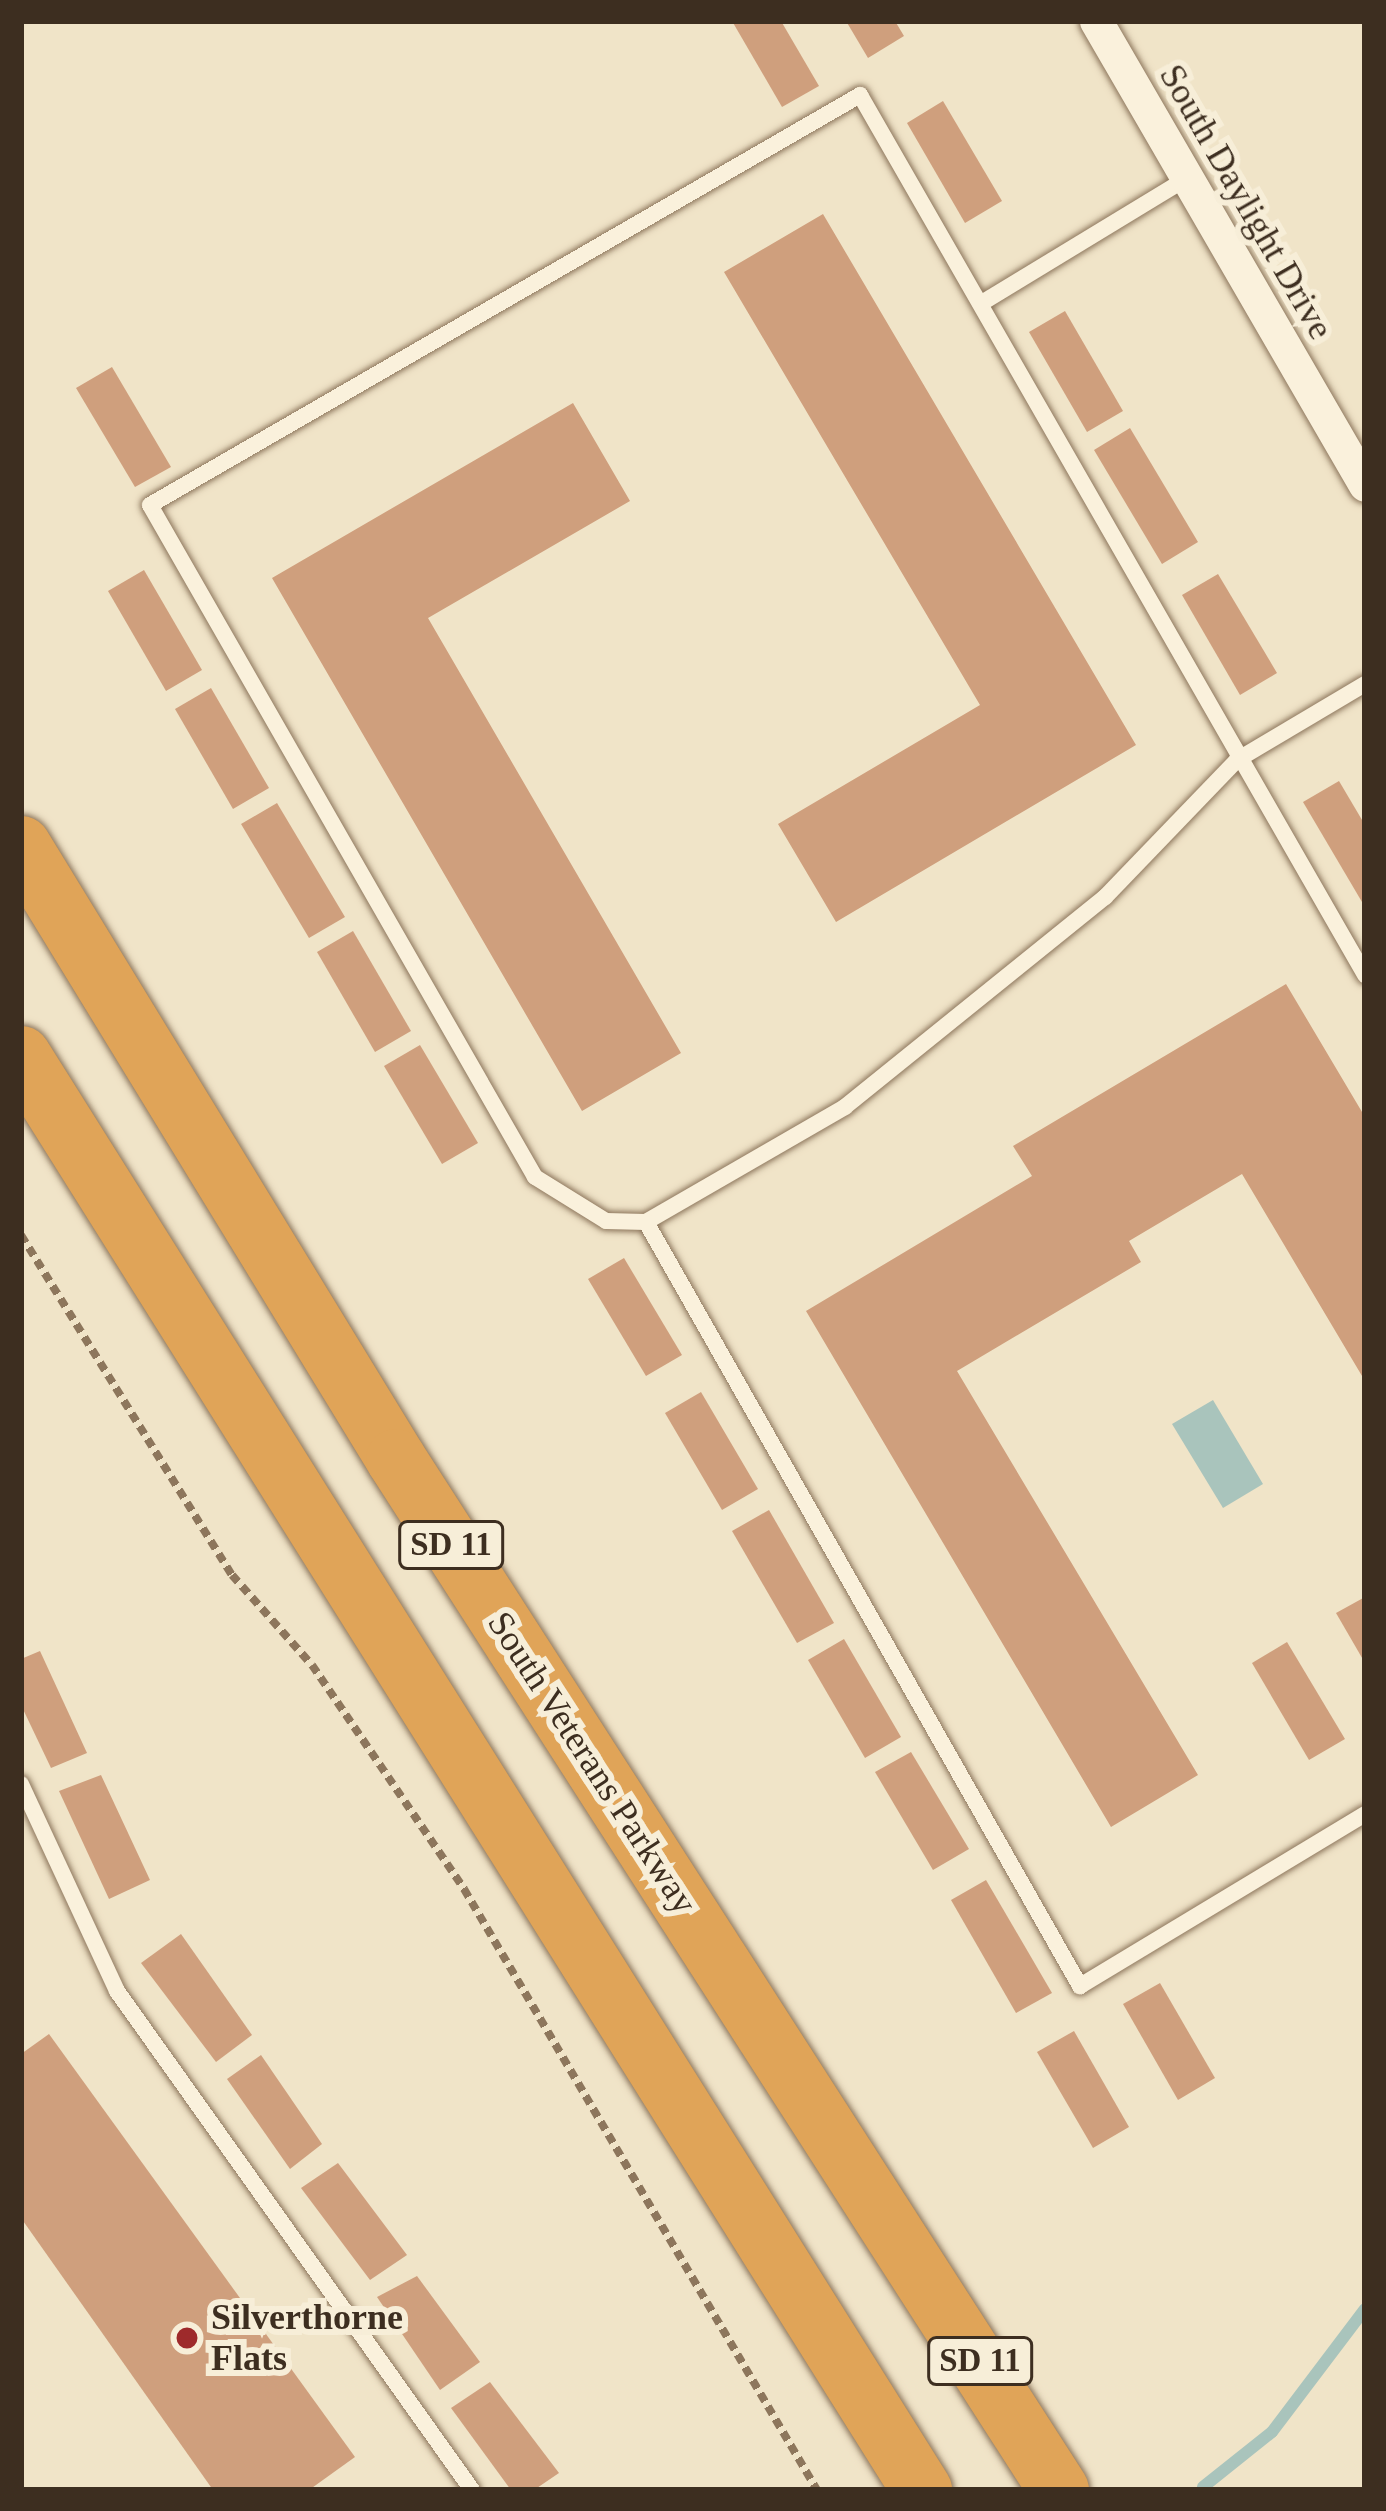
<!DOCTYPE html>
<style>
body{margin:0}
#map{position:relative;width:1386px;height:2511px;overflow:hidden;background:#f0e4c8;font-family:"Times New Roman",serif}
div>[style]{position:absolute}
.water>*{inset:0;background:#a9c4bc}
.stream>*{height:12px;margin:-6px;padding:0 6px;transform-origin:6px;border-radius:6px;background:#a9c4bc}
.building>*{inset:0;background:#cf9f7d}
.path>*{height:8px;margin-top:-4px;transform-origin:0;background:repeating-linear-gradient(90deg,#8d765c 0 9px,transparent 0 15px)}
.roads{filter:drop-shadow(0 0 3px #8d765c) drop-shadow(0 0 3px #8d765c)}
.lane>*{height:16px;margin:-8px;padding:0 8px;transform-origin:8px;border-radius:8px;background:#faf1dc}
.street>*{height:33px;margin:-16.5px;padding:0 16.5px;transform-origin:16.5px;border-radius:16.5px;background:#faf1dc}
.highway>*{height:60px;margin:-30px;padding:0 30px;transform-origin:30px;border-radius:30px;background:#e0a458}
.dots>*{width:33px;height:33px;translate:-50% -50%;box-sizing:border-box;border:6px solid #f7eed8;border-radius:50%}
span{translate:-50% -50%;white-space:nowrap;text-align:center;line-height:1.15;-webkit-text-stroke:12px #f7eed8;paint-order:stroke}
.shield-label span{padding:3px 9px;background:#f7eed8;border:3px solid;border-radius:9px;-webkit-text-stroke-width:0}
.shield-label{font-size:33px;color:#3d2e20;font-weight:700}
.street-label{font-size:36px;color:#3d2e20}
.poi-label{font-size:36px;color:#3d2e20;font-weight:700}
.left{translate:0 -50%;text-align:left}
.frame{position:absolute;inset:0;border:24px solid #3d2e20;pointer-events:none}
</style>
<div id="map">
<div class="water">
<i style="clip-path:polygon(1213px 1400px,1263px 1484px,1223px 1508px,1172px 1424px)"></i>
</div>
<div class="stream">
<i style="left:1203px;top:2487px;width:88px;rotate:-38.6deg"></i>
<i style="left:1272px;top:2432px;width:154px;rotate:-52.9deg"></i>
</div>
<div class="building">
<i style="clip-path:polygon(732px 21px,781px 21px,819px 86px,782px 107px)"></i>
<i style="clip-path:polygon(846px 21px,895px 21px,904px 36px,868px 58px)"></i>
<i style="clip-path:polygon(943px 101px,1002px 201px,965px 223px,907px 123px)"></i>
<i style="clip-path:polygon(823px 214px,1136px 745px,836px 922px,778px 824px,980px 705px,724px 272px)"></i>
<i style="clip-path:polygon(1065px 311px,1123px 411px,1087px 432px,1029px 332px)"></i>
<i style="clip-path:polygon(112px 367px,171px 467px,135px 487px,76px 388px)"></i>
<i style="clip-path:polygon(573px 403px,630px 501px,428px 618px,681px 1053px,582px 1111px,272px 578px)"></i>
<i style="clip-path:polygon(1130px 428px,1198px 542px,1162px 564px,1094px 450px)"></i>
<i style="clip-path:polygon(144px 570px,202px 670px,166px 691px,108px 591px)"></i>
<i style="clip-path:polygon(1218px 574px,1277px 673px,1240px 695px,1182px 595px)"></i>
<i style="clip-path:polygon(211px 688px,269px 788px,233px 809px,175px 709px)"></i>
<i style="clip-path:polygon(1339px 781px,1365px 825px,1362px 902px,1303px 802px)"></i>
<i style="clip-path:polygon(277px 803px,345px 917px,309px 938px,241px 824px)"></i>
<i style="clip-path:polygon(353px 931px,411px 1031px,375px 1052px,317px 952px)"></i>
<i style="clip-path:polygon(1286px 984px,1365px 1117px,1365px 1381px,1242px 1174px,1129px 1241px,1141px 1262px,957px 1371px,1198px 1775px,1111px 1827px,806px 1311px,1032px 1176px,1013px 1146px)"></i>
<i style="clip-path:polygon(420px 1045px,478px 1143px,442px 1164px,384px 1066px)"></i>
<i style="clip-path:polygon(624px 1258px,682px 1355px,646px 1376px,588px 1279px)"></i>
<i style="clip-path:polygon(701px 1392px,758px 1489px,722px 1510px,665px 1413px)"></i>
<i style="clip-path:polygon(769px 1510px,834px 1623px,797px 1643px,732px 1531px)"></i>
<i style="clip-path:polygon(1365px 1597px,1365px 1663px,1336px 1613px)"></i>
<i style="clip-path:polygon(844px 1639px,901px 1737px,865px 1758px,808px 1660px)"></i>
<i style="clip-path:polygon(1287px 1642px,1345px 1739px,1309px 1760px,1252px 1663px)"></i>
<i style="clip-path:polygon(40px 1651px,87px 1753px,51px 1768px,21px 1705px,21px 1659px)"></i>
<i style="clip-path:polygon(911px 1752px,969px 1849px,933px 1870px,875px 1772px)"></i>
<i style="clip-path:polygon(101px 1775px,150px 1880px,109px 1899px,59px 1791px)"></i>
<i style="clip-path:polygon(986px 1880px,1052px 1993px,1016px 2013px,951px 1900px)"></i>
<i style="clip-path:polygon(181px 1934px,252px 2035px,216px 2062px,141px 1963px)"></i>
<i style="clip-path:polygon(1160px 1983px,1215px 2078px,1178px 2100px,1123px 2004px)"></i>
<i style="clip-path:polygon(1074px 2031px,1129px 2127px,1093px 2148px,1037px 2052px)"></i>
<i style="clip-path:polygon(49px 2034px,355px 2457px,309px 2490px,213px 2490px,21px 2218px,21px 2054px)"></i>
<i style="clip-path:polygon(261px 2055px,322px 2144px,290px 2169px,227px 2079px)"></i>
<i style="clip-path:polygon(338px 2163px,407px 2255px,370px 2280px,301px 2188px)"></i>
<i style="clip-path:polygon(417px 2276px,480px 2362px,440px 2390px,377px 2297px)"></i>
<i style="clip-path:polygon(490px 2382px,559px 2473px,534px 2490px,511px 2490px,451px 2408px)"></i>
</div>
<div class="path">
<i style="left:21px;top:1235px;width:400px;rotate:58.2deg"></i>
<i style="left:232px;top:1575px;width:120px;rotate:48.4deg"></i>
<i style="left:312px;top:1665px;width:271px;rotate:55.8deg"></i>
<i style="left:464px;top:1889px;width:697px;rotate:59.57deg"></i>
</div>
<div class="roads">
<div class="lane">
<i style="left:985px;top:301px;width:237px;rotate:-31.3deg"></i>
<i style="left:1365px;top:684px;width:149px;rotate:149.3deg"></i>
<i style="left:1237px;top:760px;width:190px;rotate:133.9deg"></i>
<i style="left:1105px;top:897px;width:334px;rotate:141.1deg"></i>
<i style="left:845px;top:1107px;width:230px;rotate:150deg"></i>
<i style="left:646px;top:1222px;width:879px;rotate:60.4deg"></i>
<i style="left:1080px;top:1986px;width:333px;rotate:-31.1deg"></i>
<i style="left:646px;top:1222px;width:40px;rotate:-178.6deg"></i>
<i style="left:606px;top:1221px;width:84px;rotate:-148.2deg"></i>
<i style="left:535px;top:1177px;width:774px;rotate:-119.81deg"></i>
<i style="left:150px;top:505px;width:820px;rotate:-30deg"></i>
<i style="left:860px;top:95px;width:1015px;rotate:60.15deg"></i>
<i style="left:21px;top:1784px;width:228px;rotate:65.1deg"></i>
<i style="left:117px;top:1991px;width:612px;rotate:54.57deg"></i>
</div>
<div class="street">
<i style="left:1096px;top:21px;width:536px;rotate:59.9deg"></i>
</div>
<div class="highway">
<i style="left:21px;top:846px;width:719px;rotate:58.54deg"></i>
<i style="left:396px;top:1459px;width:1226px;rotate:57.26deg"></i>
<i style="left:21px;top:1056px;width:1694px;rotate:57.86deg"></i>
</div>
</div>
<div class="dots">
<i style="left:187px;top:2338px;background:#9e2a2b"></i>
</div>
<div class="shield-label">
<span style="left:451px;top:1545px">SD 11</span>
<span style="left:980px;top:2361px">SD 11</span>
</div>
<div class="street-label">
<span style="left:1246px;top:202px;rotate:60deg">South Daylight Drive</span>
<span style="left:592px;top:1763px;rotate:57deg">South Veterans Parkway</span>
</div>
<div class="poi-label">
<span class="left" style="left:211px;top:2338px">Silverthorne<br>Flats</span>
</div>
<div class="frame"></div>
</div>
